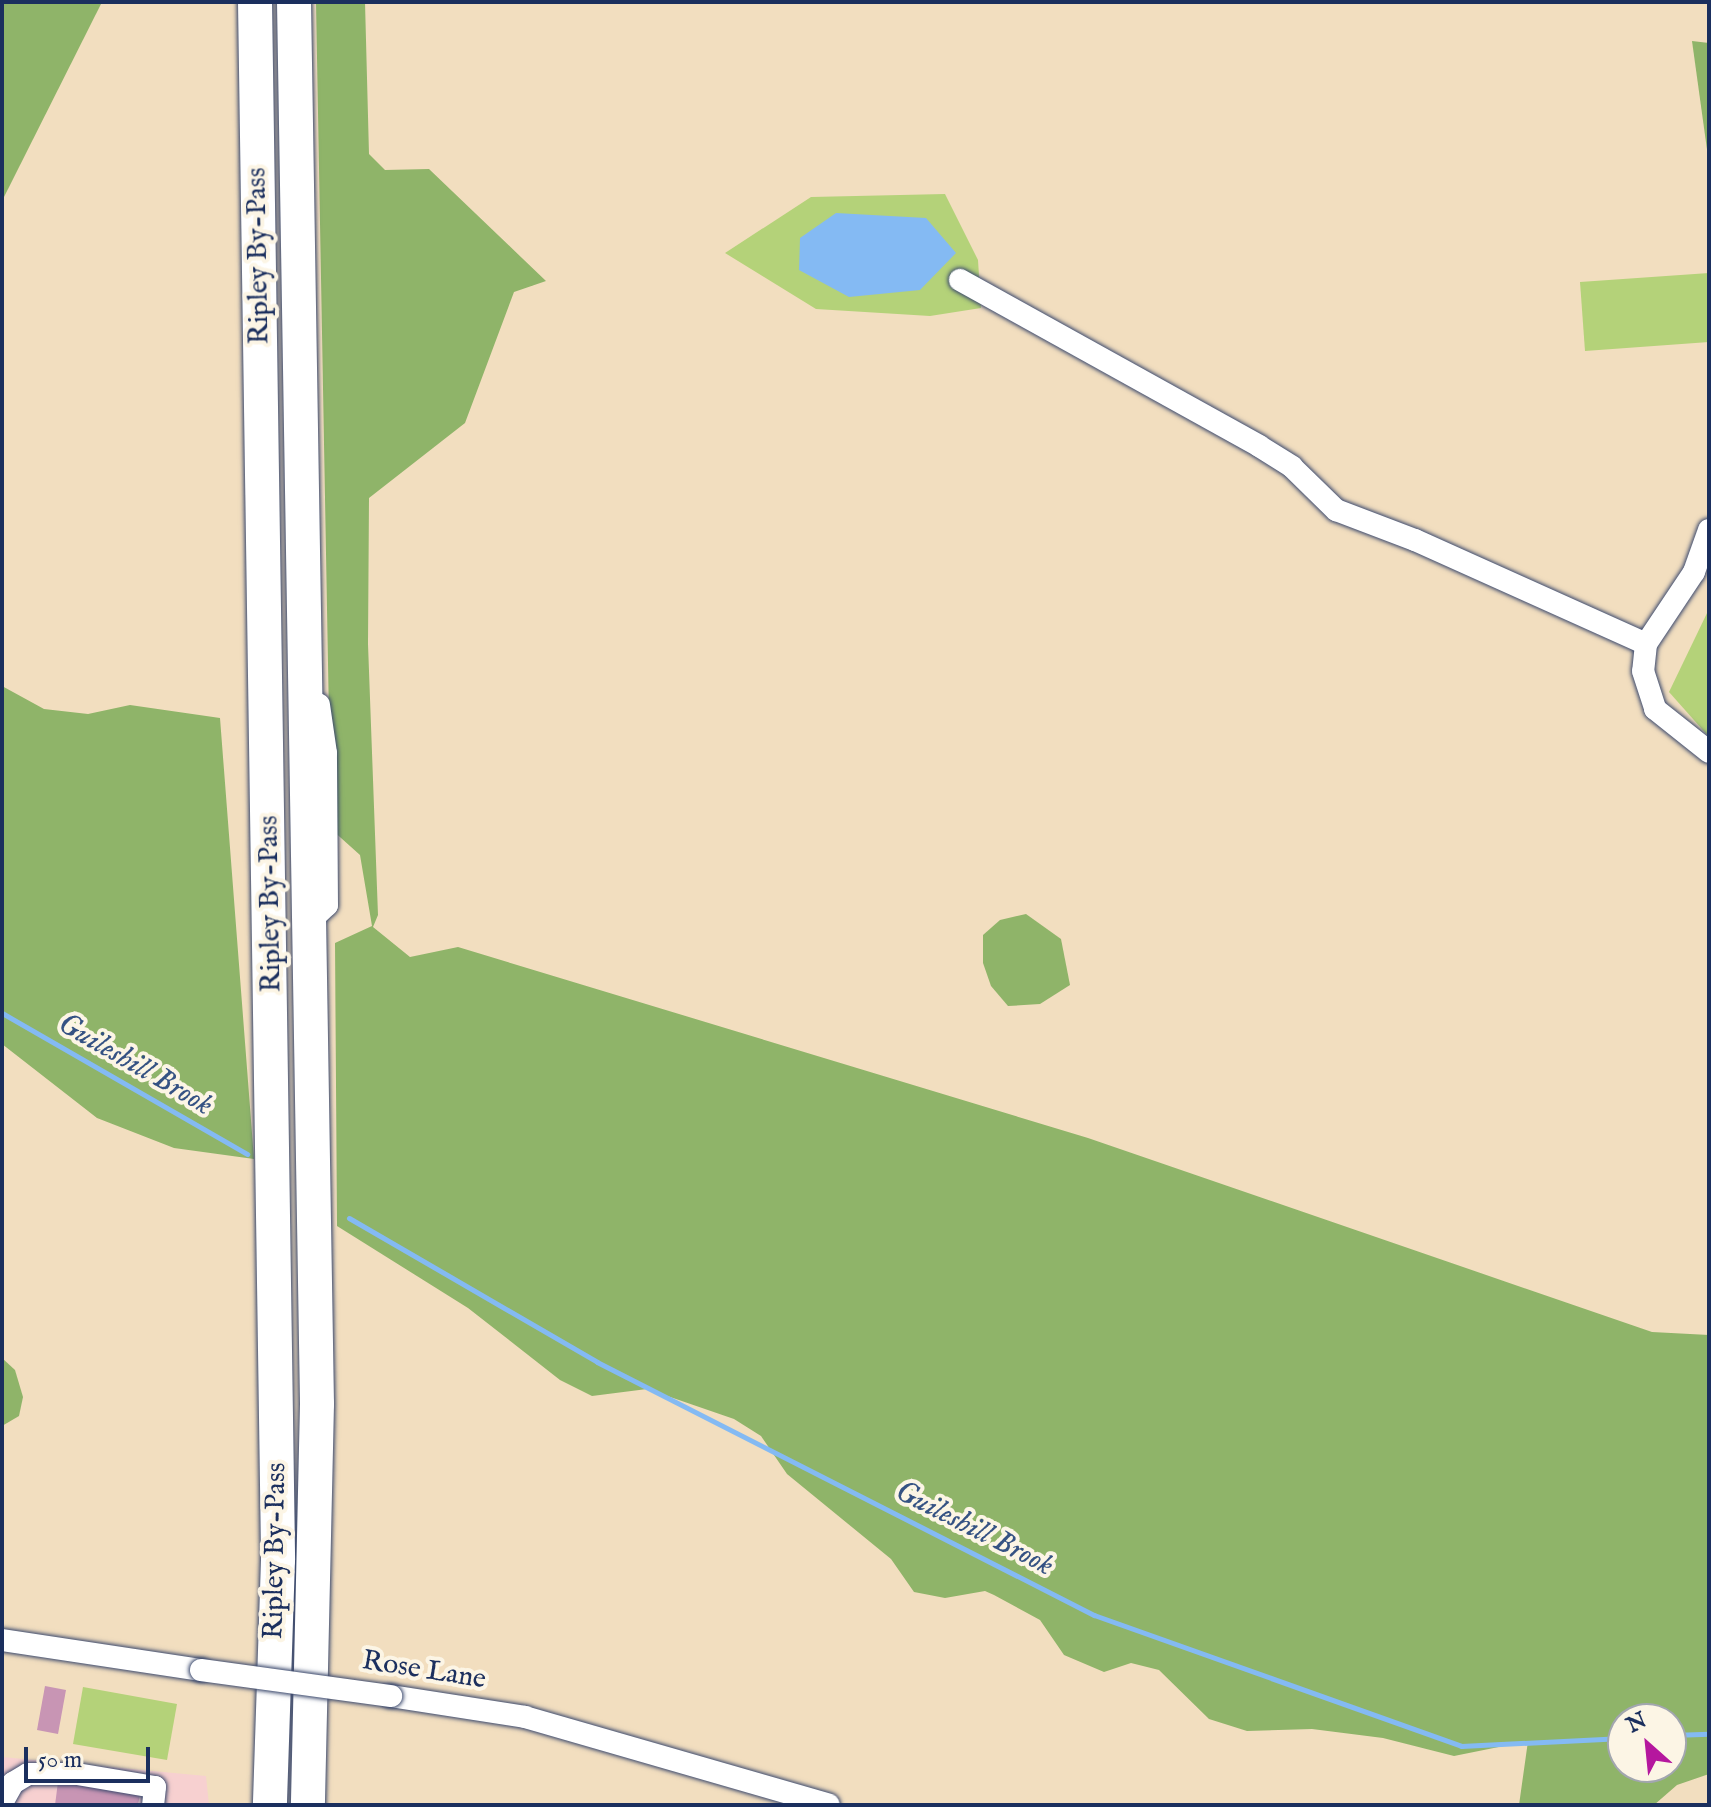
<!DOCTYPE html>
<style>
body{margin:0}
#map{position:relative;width:1711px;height:1807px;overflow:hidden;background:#f2debf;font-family:"IM FELL English",serif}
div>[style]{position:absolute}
.built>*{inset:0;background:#f7d0d0}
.green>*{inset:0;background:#b4d279}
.forest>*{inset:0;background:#8fb469}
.water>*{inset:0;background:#84baf3}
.stream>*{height:5px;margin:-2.5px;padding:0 2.5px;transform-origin:2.5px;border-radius:2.5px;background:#84baf3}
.building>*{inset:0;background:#c895b4}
.roads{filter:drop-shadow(0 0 2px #3b496d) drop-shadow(0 0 2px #3b496d)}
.minor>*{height:22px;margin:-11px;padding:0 11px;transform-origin:11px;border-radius:11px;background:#fff}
.highway>*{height:34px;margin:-17px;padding:0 17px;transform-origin:17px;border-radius:17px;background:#fff}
.bridges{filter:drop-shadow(0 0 2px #3b496d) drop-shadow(0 0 2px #3b496d)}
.minor-bridge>*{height:22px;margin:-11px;padding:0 11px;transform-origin:11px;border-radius:11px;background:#fff}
span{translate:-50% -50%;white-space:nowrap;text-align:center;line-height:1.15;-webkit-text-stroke:8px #fcf5e5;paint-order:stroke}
.street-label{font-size:28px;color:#1b2f5e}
.water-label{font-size:30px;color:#355283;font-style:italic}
.frame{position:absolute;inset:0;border:4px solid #1b2f5e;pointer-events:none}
.north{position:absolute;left:1607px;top:1703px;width:80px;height:80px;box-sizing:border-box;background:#fcf5e5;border:2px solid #a2a6af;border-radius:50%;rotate:333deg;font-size:22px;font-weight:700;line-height:32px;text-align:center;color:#1b2f5e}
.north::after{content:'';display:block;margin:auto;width:28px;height:36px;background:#b5179e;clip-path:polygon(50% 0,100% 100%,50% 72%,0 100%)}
.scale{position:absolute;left:24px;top:1747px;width:126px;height:36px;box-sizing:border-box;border:4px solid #1b2f5e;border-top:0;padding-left:10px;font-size:24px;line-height:28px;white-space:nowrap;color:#1b2f5e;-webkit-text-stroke:6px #fcf5e5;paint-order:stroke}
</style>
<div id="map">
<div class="built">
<i style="clip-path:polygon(2px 1757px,206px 1776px,209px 1805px,2px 1805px)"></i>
</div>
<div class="green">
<i style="clip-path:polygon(945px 194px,978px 260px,981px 308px,930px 316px,816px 309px,725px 253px,811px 197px)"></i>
<i style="clip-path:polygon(1709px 273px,1709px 342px,1585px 351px,1580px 282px)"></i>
<i style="clip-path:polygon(1709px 609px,1709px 737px,1669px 692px)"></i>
<i style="clip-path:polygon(83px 1687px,177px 1704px,167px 1760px,73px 1744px)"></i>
</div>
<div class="forest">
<i style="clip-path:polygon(2px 2px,102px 2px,2px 201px)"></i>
<i style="clip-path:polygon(evenodd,316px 2px,365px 2px,369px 154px,385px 170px,429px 169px,546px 281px,514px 292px,465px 423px,369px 498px,368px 644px,378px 915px,373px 927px,410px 957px,458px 947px,1088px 1138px,1652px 1332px,1709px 1335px,1709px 1774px,1677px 1785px,1654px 1805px,1519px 1805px,1528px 1741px,1454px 1756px,1383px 1738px,1312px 1729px,1247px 1731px,1209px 1719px,1159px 1670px,1131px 1663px,1104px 1672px,1064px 1655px,1040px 1620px,994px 1595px,985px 1591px,945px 1598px,914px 1592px,891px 1559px,787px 1474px,761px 1436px,734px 1419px,647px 1389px,592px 1396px,560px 1380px,468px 1308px,337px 1226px,335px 943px,372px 926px,360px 855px,331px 829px,316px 2px,1623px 1719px,1671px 1719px,1671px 1767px,1623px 1767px,1623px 1719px)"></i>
<i style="clip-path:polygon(1692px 41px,1709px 43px,1709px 164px)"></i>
<i style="clip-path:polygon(2px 686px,44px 709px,88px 714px,130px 705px,220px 718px,254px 1159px,174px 1148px,97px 1118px,2px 1044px)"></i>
<i style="clip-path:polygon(1026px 914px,1061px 939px,1070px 985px,1040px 1004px,1008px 1006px,991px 986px,983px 963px,983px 935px,1000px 920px)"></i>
<i style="clip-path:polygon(2px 1358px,15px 1370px,23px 1397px,19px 1416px,2px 1426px)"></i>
</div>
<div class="water">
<i style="clip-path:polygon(836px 213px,926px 218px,956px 253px,920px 290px,849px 297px,799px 270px,800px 238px)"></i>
</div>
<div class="stream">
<i style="left:2px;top:1013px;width:283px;rotate:29.9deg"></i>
<i style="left:349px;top:1218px;width:287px;rotate:30.1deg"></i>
<i style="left:597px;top:1362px;width:558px;rotate:26.98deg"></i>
<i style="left:1094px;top:1615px;width:390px;rotate:19.6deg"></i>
<i style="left:1461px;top:1746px;width:162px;rotate:-2.8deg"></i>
<i style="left:1671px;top:1735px;width:38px;rotate:-2deg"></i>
</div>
<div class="building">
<i style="clip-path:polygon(45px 1686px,66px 1690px,58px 1734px,37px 1730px)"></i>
<i style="clip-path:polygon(58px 1782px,140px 1794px,138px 1805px,55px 1805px)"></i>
</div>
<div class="roads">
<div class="minor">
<i style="left:960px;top:280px;width:342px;rotate:29deg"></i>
<i style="left:1259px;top:446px;width:39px;rotate:32deg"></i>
<i style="left:1292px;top:467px;width:62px;rotate:44.3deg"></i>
<i style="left:1336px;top:510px;width:85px;rotate:20.8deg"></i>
<i style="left:1415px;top:540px;width:253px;rotate:24.2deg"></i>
<i style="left:1709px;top:530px;width:45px;rotate:109.7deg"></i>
<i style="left:1694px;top:572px;width:87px;rotate:123.7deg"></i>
<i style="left:1646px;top:644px;width:27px;rotate:96deg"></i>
<i style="left:1643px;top:671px;width:40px;rotate:72deg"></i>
<i style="left:1655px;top:709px;width:69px;rotate:38.5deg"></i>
<i style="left:310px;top:921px;width:23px;rotate:-43deg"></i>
<i style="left:327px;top:905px;width:152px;rotate:-90.4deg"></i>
<i style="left:326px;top:753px;width:49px;rotate:-98.3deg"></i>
<i style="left:2px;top:1640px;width:201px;rotate:8.6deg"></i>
<i style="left:391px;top:1696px;width:136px;rotate:8.9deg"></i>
<i style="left:525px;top:1717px;width:316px;rotate:16.1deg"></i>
<i style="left:2px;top:1803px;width:23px;rotate:-61deg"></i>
<i style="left:13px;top:1783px;width:17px;rotate:-31deg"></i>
<i style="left:28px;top:1774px;width:49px"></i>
<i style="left:77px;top:1774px;width:79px;rotate:9.5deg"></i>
<i style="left:155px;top:1787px;width:18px;rotate:96deg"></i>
</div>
<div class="highway">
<i style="left:255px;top:2px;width:1558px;rotate:89.15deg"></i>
<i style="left:278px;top:1560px;width:245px;rotate:91.9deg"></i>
<i style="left:294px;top:2px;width:1402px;rotate:89.06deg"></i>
<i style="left:317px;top:1404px;width:401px;rotate:91.3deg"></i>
</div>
</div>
<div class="bridges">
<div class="minor-bridge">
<i style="left:201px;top:1670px;width:192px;rotate:7.8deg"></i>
</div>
</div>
<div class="street-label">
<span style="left:259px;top:256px;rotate:-91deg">Ripley By-Pass</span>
<span style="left:271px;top:904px;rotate:-91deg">Ripley By-Pass</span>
<span style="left:276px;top:1551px;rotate:-89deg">Ripley By-Pass</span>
<span style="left:424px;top:1671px;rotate:9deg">Rose Lane</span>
</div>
<div class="water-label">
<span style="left:135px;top:1065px;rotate:30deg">Guileshill Brook</span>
<span style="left:974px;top:1529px;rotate:27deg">Guileshill Brook</span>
</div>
<div class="frame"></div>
<div class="north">N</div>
<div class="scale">50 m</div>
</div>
